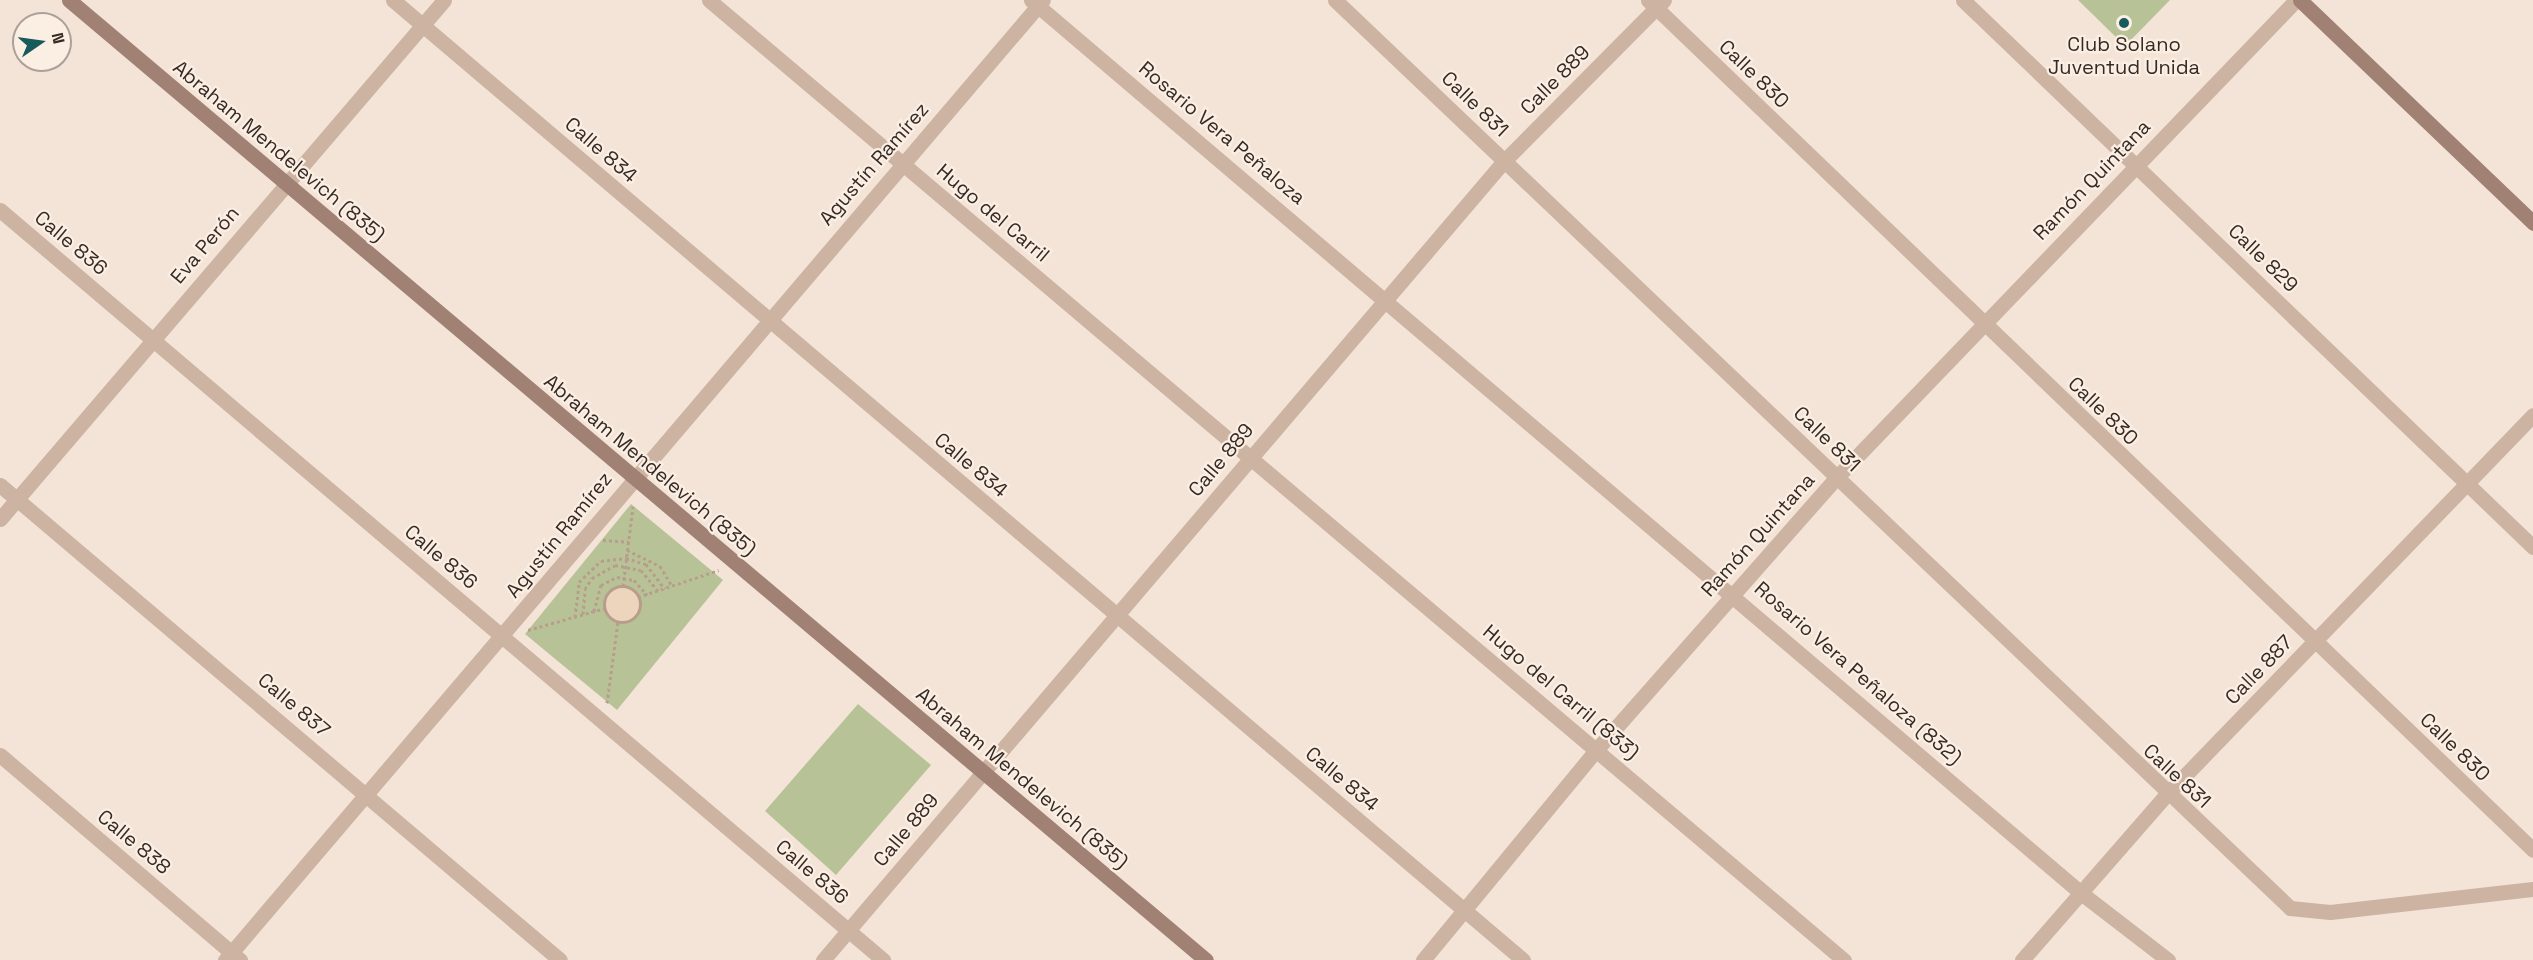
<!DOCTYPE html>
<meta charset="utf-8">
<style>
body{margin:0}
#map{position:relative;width:2533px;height:960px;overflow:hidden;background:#f3e4d7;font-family:"Space Grotesk",sans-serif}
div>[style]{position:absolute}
.green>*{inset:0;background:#b7c396}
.plaza>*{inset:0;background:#edd5bd}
.round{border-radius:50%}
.path>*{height:3px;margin-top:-1.5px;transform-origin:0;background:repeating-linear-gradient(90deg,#b89d8c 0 3px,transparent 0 6px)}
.path>.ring{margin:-1.5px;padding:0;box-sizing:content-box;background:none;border:3px solid #b89d8c;border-radius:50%}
.street>*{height:15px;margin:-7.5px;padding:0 7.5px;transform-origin:7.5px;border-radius:7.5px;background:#ccb3a2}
.secondary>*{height:15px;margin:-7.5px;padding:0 7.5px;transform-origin:7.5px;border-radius:7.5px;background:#a08174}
.dots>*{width:16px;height:16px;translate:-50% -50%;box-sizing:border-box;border:3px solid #fbefe4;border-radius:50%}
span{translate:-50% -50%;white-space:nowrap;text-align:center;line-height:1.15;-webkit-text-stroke:4.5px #fbefe4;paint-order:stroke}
.poi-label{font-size:20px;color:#362a25}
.street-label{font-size:20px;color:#362a25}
.north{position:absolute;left:12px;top:12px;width:60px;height:60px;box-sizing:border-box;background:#fbefe4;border:2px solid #aca098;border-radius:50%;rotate:77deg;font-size:16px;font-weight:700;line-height:24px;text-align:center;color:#362a25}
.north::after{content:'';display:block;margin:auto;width:21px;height:27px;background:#175a5b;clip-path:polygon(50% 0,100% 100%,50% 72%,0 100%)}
</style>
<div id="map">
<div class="green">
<i style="clip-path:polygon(2078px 0,2170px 0,2125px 46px)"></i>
<i style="clip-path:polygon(631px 504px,723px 580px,617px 710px,525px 634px)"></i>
<i style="clip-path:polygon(858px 704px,931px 765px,836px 875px,765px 811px)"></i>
</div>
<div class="plaza">
<i class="round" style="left:604px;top:586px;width:36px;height:36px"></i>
</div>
<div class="path">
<i style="left:603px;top:540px;width:26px;rotate:4deg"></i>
<i style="left:627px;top:550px;width:37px;rotate:26deg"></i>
<i style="left:660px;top:566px;width:23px;rotate:59deg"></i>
<i style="left:623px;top:586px;width:80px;rotate:-82.8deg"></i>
<i class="ring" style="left:604px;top:586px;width:33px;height:33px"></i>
<i style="left:638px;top:597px;width:85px;rotate:-18.4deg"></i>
<i style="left:594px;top:611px;width:27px;rotate:-75deg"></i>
<i style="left:601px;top:585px;width:18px;rotate:-27deg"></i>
<i style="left:617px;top:577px;width:17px;rotate:10deg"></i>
<i style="left:634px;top:580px;width:20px;rotate:49deg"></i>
<i style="left:583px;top:614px;width:25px;rotate:-85deg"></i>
<i style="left:585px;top:589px;width:13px;rotate:-58deg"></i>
<i style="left:592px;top:578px;width:26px;rotate:-29deg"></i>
<i style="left:615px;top:565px;width:26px;rotate:11deg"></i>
<i style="left:641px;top:570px;width:27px;rotate:51deg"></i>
<i style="left:575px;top:617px;width:35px;rotate:-83deg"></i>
<i style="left:579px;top:582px;width:30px;rotate:-44deg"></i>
<i style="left:601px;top:561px;width:25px;rotate:-7deg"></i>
<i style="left:626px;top:558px;width:21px;rotate:17deg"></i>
<i style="left:646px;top:564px;width:31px;rotate:53deg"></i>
<i style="left:528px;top:630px;width:80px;rotate:-15.9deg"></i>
<i style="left:607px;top:703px;width:82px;rotate:-82.3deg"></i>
</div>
<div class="street">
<i style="left:393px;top:0;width:1483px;rotate:40.35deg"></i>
<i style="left:709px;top:0;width:1487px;rotate:40.23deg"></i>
<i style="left:1031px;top:0;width:1378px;rotate:40.38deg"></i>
<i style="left:2081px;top:893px;width:110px;rotate:37.6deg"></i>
<i style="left:1335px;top:0;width:1318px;rotate:43.55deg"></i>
<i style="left:2290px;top:908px;width:40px;rotate:5.7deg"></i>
<i style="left:2330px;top:912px;width:204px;rotate:-6.5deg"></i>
<i style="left:1648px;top:0;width:1227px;rotate:43.84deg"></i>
<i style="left:1963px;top:0;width:790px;rotate:43.82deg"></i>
<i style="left:0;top:210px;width:1159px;rotate:40.34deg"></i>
<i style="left:0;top:485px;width:734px;rotate:40.31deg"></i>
<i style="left:0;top:519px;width:683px;rotate:-49.45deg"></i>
<i style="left:0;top:755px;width:316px;rotate:40.5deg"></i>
<i style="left:225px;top:960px;width:1261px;rotate:-49.57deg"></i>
<i style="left:823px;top:960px;width:1050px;rotate:-49.56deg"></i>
<i style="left:1504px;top:161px;width:227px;rotate:-45.2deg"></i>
<i style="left:1423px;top:960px;width:273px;rotate:-50.5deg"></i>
<i style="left:1597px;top:749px;width:363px;rotate:-48.6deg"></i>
<i style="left:1837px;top:477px;width:662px;rotate:-46.1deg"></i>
<i style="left:2022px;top:960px;width:219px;rotate:-48.9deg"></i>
<i style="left:2166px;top:795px;width:528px;rotate:-46deg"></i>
</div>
<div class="secondary">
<i style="left:69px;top:0;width:1488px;rotate:40.18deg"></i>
<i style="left:2300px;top:0;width:323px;rotate:43.7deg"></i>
</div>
<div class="dots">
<i style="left:2124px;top:23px;background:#175a5b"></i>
</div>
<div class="poi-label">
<span style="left:2124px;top:56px">Club Solano<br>Juventud Unida</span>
</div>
<div class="street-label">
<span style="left:1754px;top:74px;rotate:44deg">Calle 830</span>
<span style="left:1555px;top:80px;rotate:-45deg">Calle 889</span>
<span style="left:1475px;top:104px;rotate:44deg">Calle 831</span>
<span style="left:1222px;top:133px;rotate:40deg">Rosario Vera Peñaloza</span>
<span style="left:601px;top:150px;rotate:41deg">Calle 834</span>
<span style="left:279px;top:151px;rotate:40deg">Abraham Mendelevich (835)</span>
<span style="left:874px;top:164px;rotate:-49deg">Agustín Ramírez</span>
<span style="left:2092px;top:180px;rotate:-46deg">Ramón Quintana</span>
<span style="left:993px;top:213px;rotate:40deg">Hugo del Carril</span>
<span style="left:71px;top:243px;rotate:40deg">Calle 836</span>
<span style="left:205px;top:245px;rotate:-50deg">Eva Perón</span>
<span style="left:2263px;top:258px;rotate:44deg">Calle 829</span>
<span style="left:2103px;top:411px;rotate:44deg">Calle 830</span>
<span style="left:1827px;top:439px;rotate:44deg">Calle 831</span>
<span style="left:1221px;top:460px;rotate:-50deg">Calle 889</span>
<span style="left:650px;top:465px;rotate:40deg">Abraham Mendelevich (835)</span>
<span style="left:971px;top:465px;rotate:40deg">Calle 834</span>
<span style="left:559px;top:535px;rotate:-51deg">Agustín Ramírez</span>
<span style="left:1758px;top:535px;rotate:-48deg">Ramón Quintana</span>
<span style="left:441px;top:557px;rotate:40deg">Calle 836</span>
<span style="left:2259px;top:670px;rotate:-46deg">Calle 887</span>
<span style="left:1858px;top:673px;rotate:41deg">Rosario Vera Peñaloza (832)</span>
<span style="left:1561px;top:692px;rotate:40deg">Hugo del Carril (833)</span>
<span style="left:294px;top:705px;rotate:40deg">Calle 837</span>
<span style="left:2455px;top:747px;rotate:44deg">Calle 830</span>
<span style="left:2177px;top:776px;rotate:43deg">Calle 831</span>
<span style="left:1022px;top:778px;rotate:40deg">Abraham Mendelevich (835)</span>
<span style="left:1342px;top:779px;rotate:40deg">Calle 834</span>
<span style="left:906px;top:830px;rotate:-50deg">Calle 889</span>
<span style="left:134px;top:842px;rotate:40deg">Calle 838</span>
<span style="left:812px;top:872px;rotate:40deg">Calle 836</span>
</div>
<div class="north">N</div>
</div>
